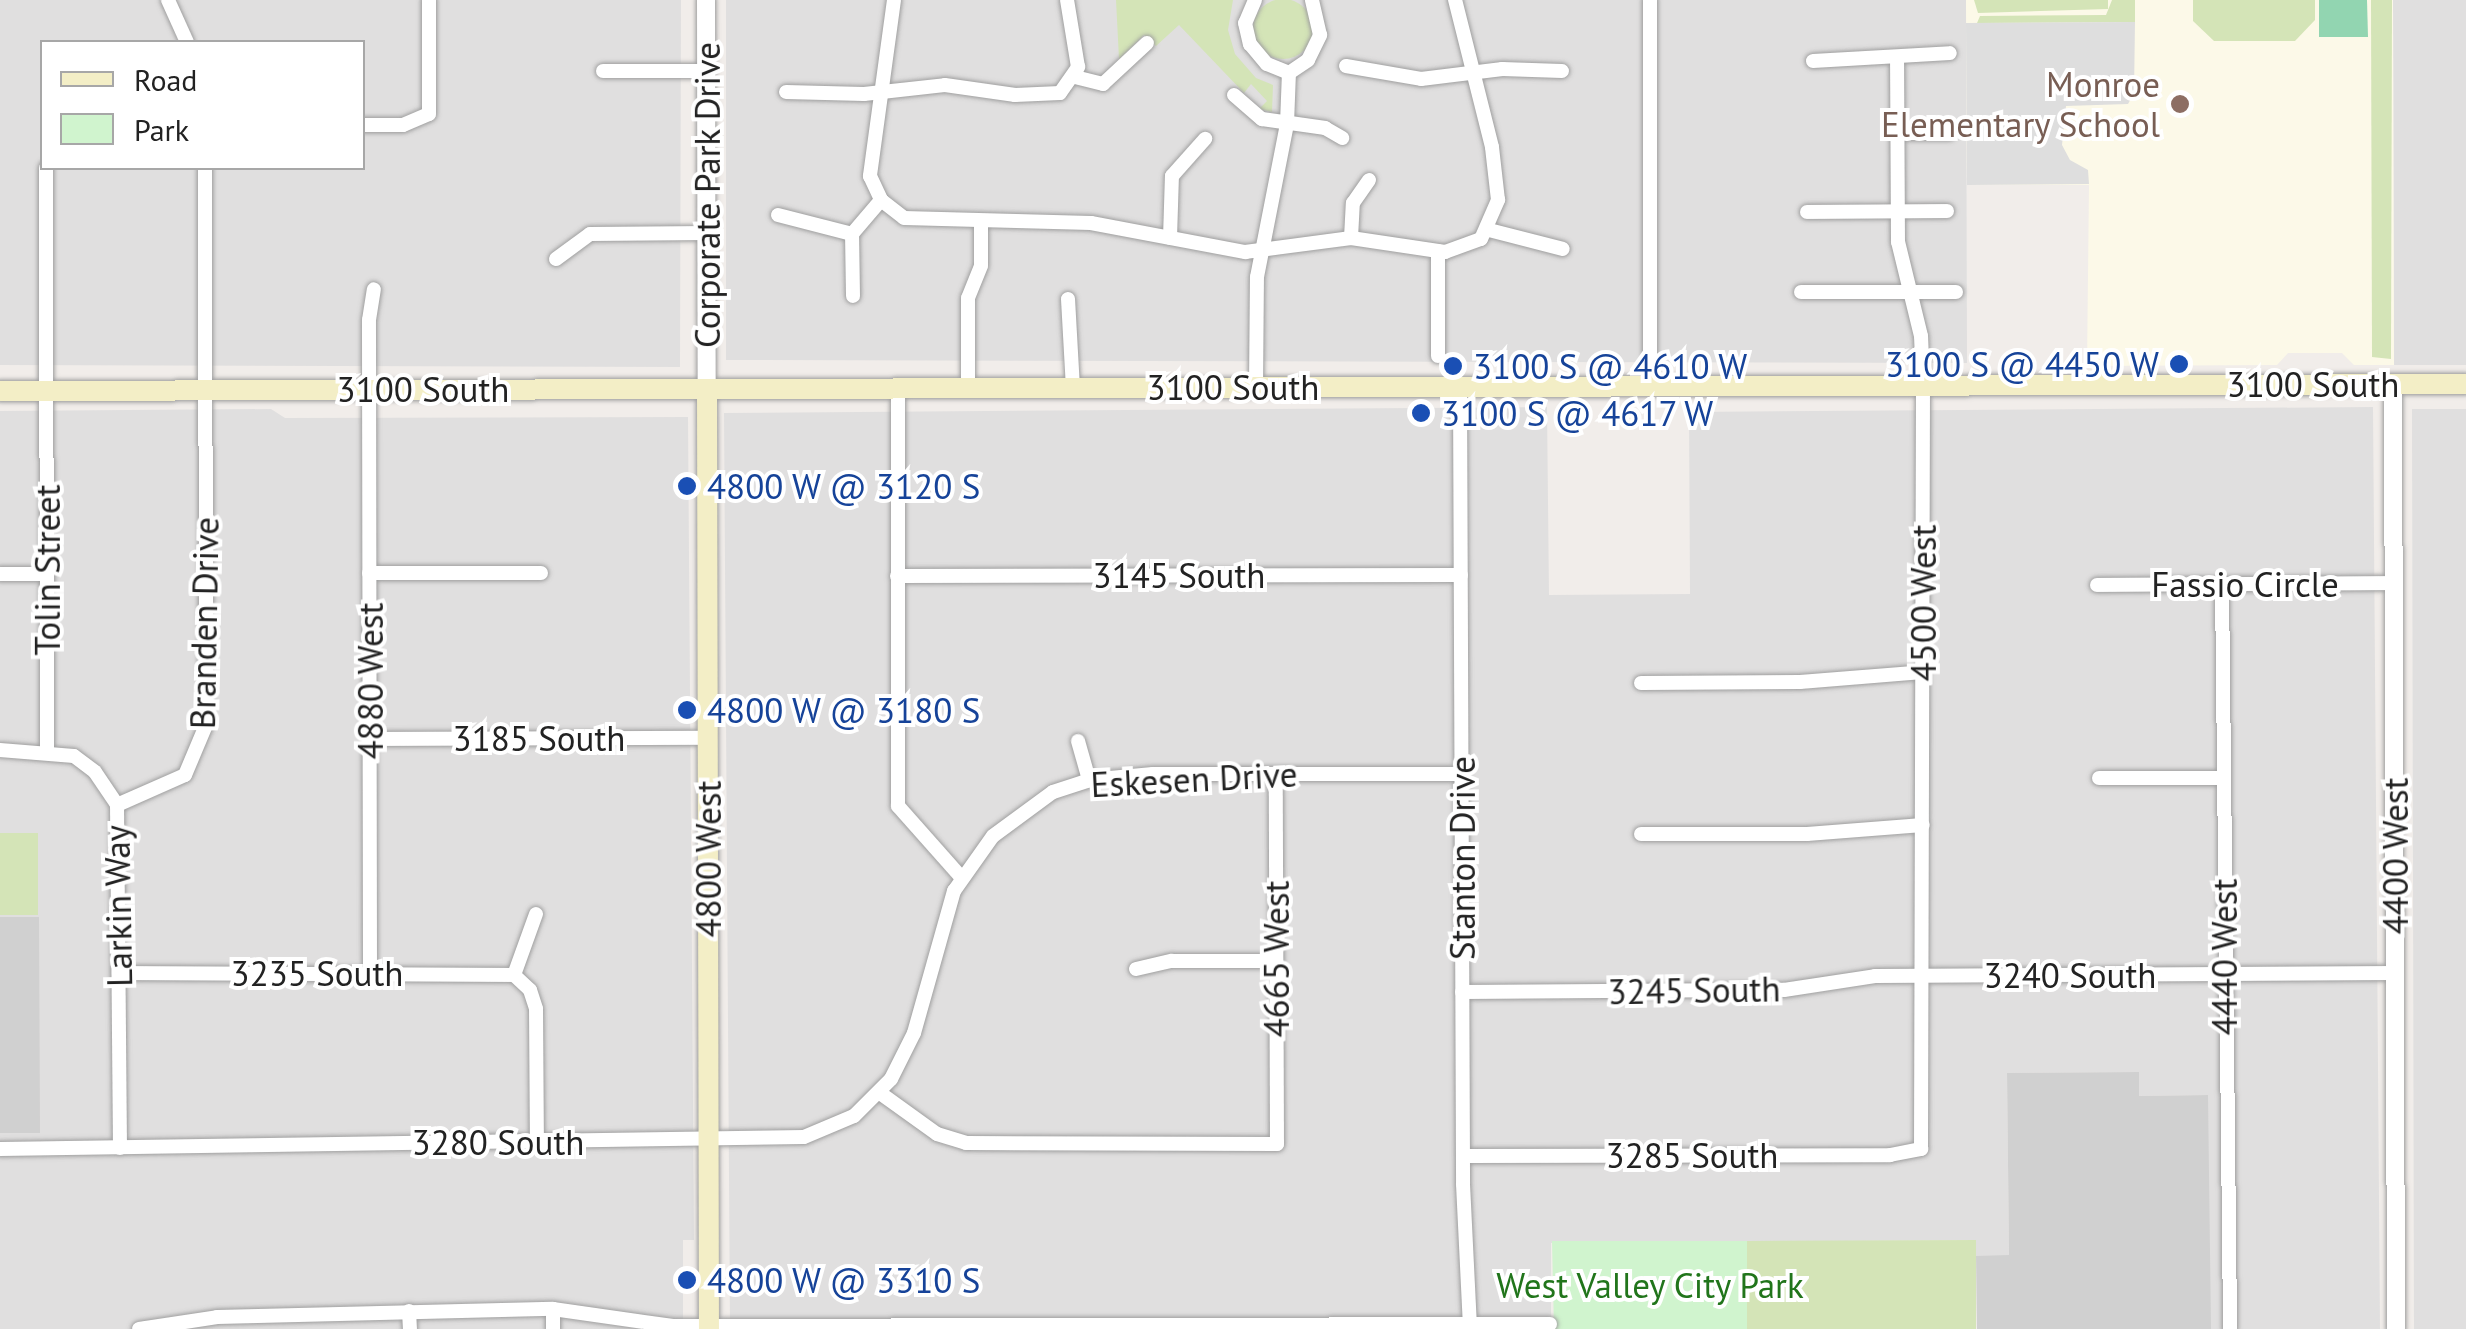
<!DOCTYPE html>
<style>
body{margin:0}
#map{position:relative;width:2466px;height:1329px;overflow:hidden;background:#f1edea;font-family:"PT Sans",sans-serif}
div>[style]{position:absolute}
.residential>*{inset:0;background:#e0dfdf}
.education>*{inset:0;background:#fcf9e8}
.religious>*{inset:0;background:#d0d0d0}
.grass>*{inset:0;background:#d4e4b7}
.round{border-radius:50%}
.park>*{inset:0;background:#d0f4ce}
.pitch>*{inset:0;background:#92d5b1}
.parking>*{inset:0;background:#dedede}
.roads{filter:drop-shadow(0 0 2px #9f9f9f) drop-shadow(0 0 2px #9f9f9f)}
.minor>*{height:14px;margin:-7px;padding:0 7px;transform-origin:7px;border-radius:7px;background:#fff}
.tertiary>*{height:18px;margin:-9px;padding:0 9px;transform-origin:9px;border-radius:9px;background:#fff}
.secondary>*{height:20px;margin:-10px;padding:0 10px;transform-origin:10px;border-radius:10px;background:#f3eec6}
.dots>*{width:28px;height:28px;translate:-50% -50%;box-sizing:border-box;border:5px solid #fff;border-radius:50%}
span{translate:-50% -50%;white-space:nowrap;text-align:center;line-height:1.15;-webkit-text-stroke:8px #fff;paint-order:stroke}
.education-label{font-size:35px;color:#785e54}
.right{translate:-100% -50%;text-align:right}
.street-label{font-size:35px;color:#222}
.transit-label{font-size:35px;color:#164399}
.left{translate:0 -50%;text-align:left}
.park-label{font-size:35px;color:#21751b}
.legend{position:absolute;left:40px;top:40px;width:325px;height:130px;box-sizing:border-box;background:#fff;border:2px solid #a7a7a7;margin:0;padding:12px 18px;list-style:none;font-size:30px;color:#222}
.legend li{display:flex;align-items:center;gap:20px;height:50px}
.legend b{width:50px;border:2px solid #a7a7a7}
</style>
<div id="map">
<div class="residential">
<i style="clip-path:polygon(evenodd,0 0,681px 0,680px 367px,0 365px,0 0,42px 42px,362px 42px,362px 168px,42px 168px,42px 42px)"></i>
<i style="clip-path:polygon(726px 0,1966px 0,1967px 363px,726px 360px)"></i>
<i style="clip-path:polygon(2393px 0,2466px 0,2466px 365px,2394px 365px)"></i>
<i style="clip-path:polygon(1547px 407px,1549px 595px,1690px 594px,1689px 412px,2373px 407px,2380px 1329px,2210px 1329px,2207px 1095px,2139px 1096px,2138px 1072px,2007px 1073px,2009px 1256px,1976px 1256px,1976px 1240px,1551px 1243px,1551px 1329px,730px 1329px,724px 413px)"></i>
<i style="clip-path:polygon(271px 409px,285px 418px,688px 417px,694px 1240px,683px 1240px,683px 1329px,0 1329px,0 411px)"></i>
<i style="clip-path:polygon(2412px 409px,2466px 409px,2466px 1329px,2414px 1329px)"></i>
</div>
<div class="education">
<i style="clip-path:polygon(1966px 0,2393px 0,2394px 365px,2354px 365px,2342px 353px,2288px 353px,2277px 365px,2087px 366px,2089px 185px,1967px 185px)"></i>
</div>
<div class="religious">
<i style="clip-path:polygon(0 917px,39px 917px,40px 1133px,0 1133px)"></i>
<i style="clip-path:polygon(2139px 1072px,2139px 1096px,2208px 1095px,2211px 1329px,1977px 1329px,1976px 1256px,2009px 1255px,2007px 1073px)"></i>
</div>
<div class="grass">
<i class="round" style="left:1253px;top:-1px;width:60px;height:60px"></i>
<i style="clip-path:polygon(1116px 0,1233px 0,1228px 30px,1235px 54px,1256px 78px,1273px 85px,1272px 112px,1259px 109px,1267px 101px,1251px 84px,1244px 93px,1179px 25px,1156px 46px,1144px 35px,1119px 59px)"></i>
<i style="clip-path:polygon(1974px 0,2108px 0,2108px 9px,1978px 13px)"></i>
<i style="clip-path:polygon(2112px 0,2135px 0,2135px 22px,1977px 23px,1980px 16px,2106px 15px)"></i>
<i style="clip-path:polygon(2193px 0,2315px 0,2315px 20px,2295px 41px,2214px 41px,2193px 21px)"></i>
<i style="clip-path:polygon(2371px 0,2392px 0,2391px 359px,2372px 357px)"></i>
<i style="clip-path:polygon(0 833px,38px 833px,38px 915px,0 915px)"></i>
<i style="clip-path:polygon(1976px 1240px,1976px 1329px,1747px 1329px,1747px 1241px)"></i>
</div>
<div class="park">
<i style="clip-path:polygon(1552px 1241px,1747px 1241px,1747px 1329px,1554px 1329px)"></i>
</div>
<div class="pitch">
<i style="clip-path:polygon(2319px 0,2367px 0,2368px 37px,2319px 37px)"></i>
</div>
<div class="parking">
<i style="clip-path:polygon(2135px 22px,2134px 93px,2128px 104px,2066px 106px,2062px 145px,2070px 160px,2088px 170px,2089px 184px,1967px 185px,1966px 23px)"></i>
</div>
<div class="roads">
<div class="minor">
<i style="left:168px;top:0;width:46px;rotate:65.7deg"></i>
<i style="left:894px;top:0;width:178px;rotate:97.8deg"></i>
<i style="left:870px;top:176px;width:26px;rotate:65deg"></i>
<i style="left:881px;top:200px;width:29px;rotate:38deg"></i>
<i style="left:904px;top:218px;width:187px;rotate:1.5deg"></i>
<i style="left:1091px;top:223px;width:157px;rotate:10.7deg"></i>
<i style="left:1245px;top:252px;width:107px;rotate:-7.5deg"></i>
<i style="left:1351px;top:238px;width:95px;rotate:8.5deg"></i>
<i style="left:1445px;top:252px;width:38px;rotate:-20deg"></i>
<i style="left:1481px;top:239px;width:43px;rotate:-66.4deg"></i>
<i style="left:1498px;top:200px;width:53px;rotate:-96.5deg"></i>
<i style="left:1492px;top:147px;width:152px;rotate:-104.1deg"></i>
<i style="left:1255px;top:0;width:25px;rotate:113deg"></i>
<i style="left:1245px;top:23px;width:22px;rotate:77deg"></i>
<i style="left:1250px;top:44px;width:26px;rotate:50deg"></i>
<i style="left:1267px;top:64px;width:24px;rotate:22deg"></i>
<i style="left:1289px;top:73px;width:23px;rotate:-34deg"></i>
<i style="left:1308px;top:60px;width:28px;rotate:-64deg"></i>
<i style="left:1320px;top:35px;width:36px;rotate:-103deg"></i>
<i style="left:1650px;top:0;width:386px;rotate:90deg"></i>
<i style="left:1813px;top:61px;width:137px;rotate:-3.3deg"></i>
<i style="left:1346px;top:66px;width:76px;rotate:9.8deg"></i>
<i style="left:1421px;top:79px;width:82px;rotate:-7deg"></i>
<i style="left:1502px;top:69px;width:60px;rotate:1.9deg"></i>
<i style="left:603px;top:71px;width:103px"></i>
<i style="left:1075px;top:77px;width:29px;rotate:14deg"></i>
<i style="left:1103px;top:84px;width:60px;rotate:-43deg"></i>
<i style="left:786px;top:92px;width:78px;rotate:1.5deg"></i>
<i style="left:864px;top:94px;width:81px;rotate:-6.3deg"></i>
<i style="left:945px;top:85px;width:71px;rotate:8.1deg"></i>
<i style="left:1015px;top:95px;width:45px;rotate:-2.5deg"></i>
<i style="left:1060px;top:93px;width:32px;rotate:-55deg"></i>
<i style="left:1078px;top:67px;width:68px;rotate:-99.3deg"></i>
<i style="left:1234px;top:95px;width:37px;rotate:41deg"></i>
<i style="left:1262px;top:119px;width:64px;rotate:8.1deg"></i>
<i style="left:1325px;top:128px;width:20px;rotate:30deg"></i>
<i style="left:362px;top:125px;width:41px"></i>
<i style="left:403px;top:125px;width:28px;rotate:-23deg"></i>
<i style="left:429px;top:114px;width:114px;rotate:-90deg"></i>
<i style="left:1896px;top:133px;width:53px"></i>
<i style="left:46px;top:168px;width:582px;rotate:89.9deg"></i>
<i style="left:1807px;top:212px;width:140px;rotate:-0.4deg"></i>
<i style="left:778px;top:215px;width:76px;rotate:14.4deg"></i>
<i style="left:1489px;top:230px;width:76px;rotate:14.4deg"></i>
<i style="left:1170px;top:238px;width:62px;rotate:-88.2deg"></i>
<i style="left:1172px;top:176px;width:50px;rotate:-48.3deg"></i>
<i style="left:1351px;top:238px;width:35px;rotate:-87deg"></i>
<i style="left:1353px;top:203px;width:28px;rotate:-55deg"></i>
<i style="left:1438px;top:251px;width:105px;rotate:90deg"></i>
<i style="left:556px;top:259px;width:42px;rotate:-36.3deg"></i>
<i style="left:590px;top:234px;width:117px;rotate:-0.5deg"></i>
<i style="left:1801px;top:292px;width:155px"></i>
<i style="left:853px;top:296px;width:62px;rotate:-90.9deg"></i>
<i style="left:852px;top:234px;width:45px;rotate:-49.5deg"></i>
<i style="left:1068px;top:299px;width:89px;rotate:86.8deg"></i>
<i style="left:1460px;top:386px;width:798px;rotate:89.78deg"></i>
<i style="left:1463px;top:1184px;width:145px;rotate:87.2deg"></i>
<i style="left:1256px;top:387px;width:110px;rotate:-89.5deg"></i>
<i style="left:1257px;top:277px;width:156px;rotate:-78.9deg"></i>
<i style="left:1287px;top:124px;width:51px;rotate:-87.8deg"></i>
<i style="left:898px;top:388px;width:418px;rotate:90deg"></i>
<i style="left:898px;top:806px;width:96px;rotate:48.4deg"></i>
<i style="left:968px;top:388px;width:90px;rotate:-90deg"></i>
<i style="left:968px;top:298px;width:35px;rotate:-68deg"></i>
<i style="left:981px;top:265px;width:40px;rotate:-90deg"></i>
<i style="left:369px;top:573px;width:172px"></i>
<i style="left:0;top:574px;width:47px"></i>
<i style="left:897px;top:576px;width:564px;rotate:-0.1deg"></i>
<i style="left:2222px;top:584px;width:745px;rotate:89.38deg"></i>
<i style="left:2097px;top:585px;width:297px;rotate:-0.4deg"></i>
<i style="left:1641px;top:683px;width:159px;rotate:-0.4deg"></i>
<i style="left:1800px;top:682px;width:123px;rotate:-4.6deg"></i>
<i style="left:370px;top:739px;width:338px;rotate:-0.2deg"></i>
<i style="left:1078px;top:741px;width:41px;rotate:74.2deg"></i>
<i style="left:0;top:750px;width:74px;rotate:4.6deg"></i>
<i style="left:74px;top:756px;width:26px;rotate:37deg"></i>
<i style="left:95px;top:772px;width:40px;rotate:56deg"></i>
<i style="left:117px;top:805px;width:343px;rotate:89.5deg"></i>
<i style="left:2099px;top:778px;width:124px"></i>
<i style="left:117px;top:805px;width:74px;rotate:-23.8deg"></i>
<i style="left:185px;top:775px;width:54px;rotate:-67.2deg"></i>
<i style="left:206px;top:725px;width:557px;rotate:-90.1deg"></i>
<i style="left:1641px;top:834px;width:166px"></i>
<i style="left:1807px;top:834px;width:116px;rotate:-4.4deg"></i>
<i style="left:536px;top:914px;width:65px;rotate:109.8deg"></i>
<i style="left:514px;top:975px;width:22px;rotate:43deg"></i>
<i style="left:530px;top:990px;width:20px;rotate:72deg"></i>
<i style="left:536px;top:1009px;width:133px;rotate:89.6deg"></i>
<i style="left:1136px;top:969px;width:37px;rotate:-13deg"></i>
<i style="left:1172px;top:961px;width:104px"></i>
<i style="left:120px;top:973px;width:394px;rotate:0.3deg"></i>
<i style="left:370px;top:973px;width:653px;rotate:-90.09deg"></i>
<i style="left:369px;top:320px;width:31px;rotate:-81deg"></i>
<i style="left:1462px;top:992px;width:322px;rotate:-0.4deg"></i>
<i style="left:1784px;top:990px;width:92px;rotate:-8.7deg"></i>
<i style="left:1875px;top:976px;width:521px;rotate:-0.33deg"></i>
<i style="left:880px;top:1093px;width:70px;rotate:35.7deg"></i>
<i style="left:937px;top:1134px;width:30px;rotate:17deg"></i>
<i style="left:966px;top:1143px;width:311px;rotate:0.2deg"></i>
<i style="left:1277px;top:1144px;width:370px;rotate:-90.2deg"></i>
<i style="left:0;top:1149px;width:804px;rotate:-0.86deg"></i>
<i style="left:804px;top:1137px;width:54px;rotate:-22.8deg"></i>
<i style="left:854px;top:1116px;width:52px;rotate:-45deg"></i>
<i style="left:891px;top:1079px;width:51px;rotate:-63.4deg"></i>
<i style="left:914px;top:1033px;width:148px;rotate:-74.3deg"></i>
<i style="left:954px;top:891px;width:67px;rotate:-54.7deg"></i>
<i style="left:993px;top:836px;width:74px;rotate:-36.3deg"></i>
<i style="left:1053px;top:792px;width:38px;rotate:-18deg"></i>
<i style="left:1089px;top:780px;width:64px;rotate:-5.4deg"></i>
<i style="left:1153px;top:774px;width:309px"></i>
<i style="left:1463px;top:1156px;width:427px;rotate:-0.1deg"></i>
<i style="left:1890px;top:1155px;width:32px;rotate:-11deg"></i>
<i style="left:1921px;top:1149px;width:764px;rotate:-89.85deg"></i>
<i style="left:1923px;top:385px;width:49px;rotate:-92.3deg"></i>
<i style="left:1921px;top:336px;width:97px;rotate:-103.7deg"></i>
<i style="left:1898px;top:242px;width:182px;rotate:-90.3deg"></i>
<i style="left:553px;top:1309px;width:20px;rotate:90deg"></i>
<i style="left:409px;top:1311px;width:18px;rotate:87deg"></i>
<i style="left:139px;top:1329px;width:79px;rotate:-8.7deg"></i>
<i style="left:217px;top:1317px;width:336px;rotate:-1.4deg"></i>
<i style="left:553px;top:1309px;width:121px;rotate:8.1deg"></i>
<i style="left:673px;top:1326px;width:877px;rotate:-0.13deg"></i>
</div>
<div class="tertiary">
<i style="left:706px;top:0;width:389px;rotate:89.9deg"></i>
<i style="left:2393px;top:384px;width:945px;rotate:89.82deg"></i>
</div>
<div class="secondary">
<i style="left:707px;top:389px;width:940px;rotate:89.88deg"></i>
<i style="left:0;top:391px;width:2466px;rotate:-0.16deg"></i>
</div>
</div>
<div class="dots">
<i style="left:2180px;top:104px;background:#8d6e63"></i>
<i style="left:2179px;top:364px;background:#1a4fb4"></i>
<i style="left:1453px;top:366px;background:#1a4fb4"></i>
<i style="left:1421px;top:413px;background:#1a4fb4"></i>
<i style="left:687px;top:486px;background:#1a4fb4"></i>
<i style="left:687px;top:710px;background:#1a4fb4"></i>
<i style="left:687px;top:1280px;background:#1a4fb4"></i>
</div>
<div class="education-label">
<span class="right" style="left:2160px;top:104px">Monroe<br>Elementary School</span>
</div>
<div class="street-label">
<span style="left:707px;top:195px;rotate:-90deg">Corporate Park Drive</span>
<span style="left:2313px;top:384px">3100 South</span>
<span style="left:1233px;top:387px">3100 South</span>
<span style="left:423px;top:389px">3100 South</span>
<span style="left:47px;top:570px;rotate:-90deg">Tolin Street</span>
<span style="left:1179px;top:575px">3145 South</span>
<span style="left:2245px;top:584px">Fassio Circle</span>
<span style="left:1923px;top:603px;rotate:-90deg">4500 West</span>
<span style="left:204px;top:623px;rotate:-89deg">Branden Drive</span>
<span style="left:370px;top:681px;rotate:-90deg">4880 West</span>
<span style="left:539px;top:738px">3185 South</span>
<span style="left:1194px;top:779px;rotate:-3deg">Eskesen Drive</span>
<span style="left:2395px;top:856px;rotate:-90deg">4400 West</span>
<span style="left:1462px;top:858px;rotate:-90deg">Stanton Drive</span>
<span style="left:708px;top:859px;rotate:-90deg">4800 West</span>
<span style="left:118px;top:906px;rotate:-91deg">Larkin Way</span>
<span style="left:2224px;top:957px;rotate:-90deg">4440 West</span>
<span style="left:1276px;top:959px;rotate:-90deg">4665 West</span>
<span style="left:317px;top:973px">3235 South</span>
<span style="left:2070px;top:975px">3240 South</span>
<span style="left:1694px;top:990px;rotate:-1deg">3245 South</span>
<span style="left:498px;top:1142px">3280 South</span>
<span style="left:1692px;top:1155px">3285 South</span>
</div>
<div class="transit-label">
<span class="right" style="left:2159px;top:364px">3100 S @ 4450 W</span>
<span class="left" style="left:1473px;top:366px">3100 S @ 4610 W</span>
<span class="left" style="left:1441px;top:413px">3100 S @ 4617 W</span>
<span class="left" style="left:707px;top:486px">4800 W @ 3120 S</span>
<span class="left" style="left:707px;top:710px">4800 W @ 3180 S</span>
<span class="left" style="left:707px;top:1280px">4800 W @ 3310 S</span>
</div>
<div class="park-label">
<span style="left:1650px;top:1285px">West Valley City Park</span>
</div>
<ul class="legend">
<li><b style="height:12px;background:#f3eec6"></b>Road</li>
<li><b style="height:28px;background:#d0f4ce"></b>Park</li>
</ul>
</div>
